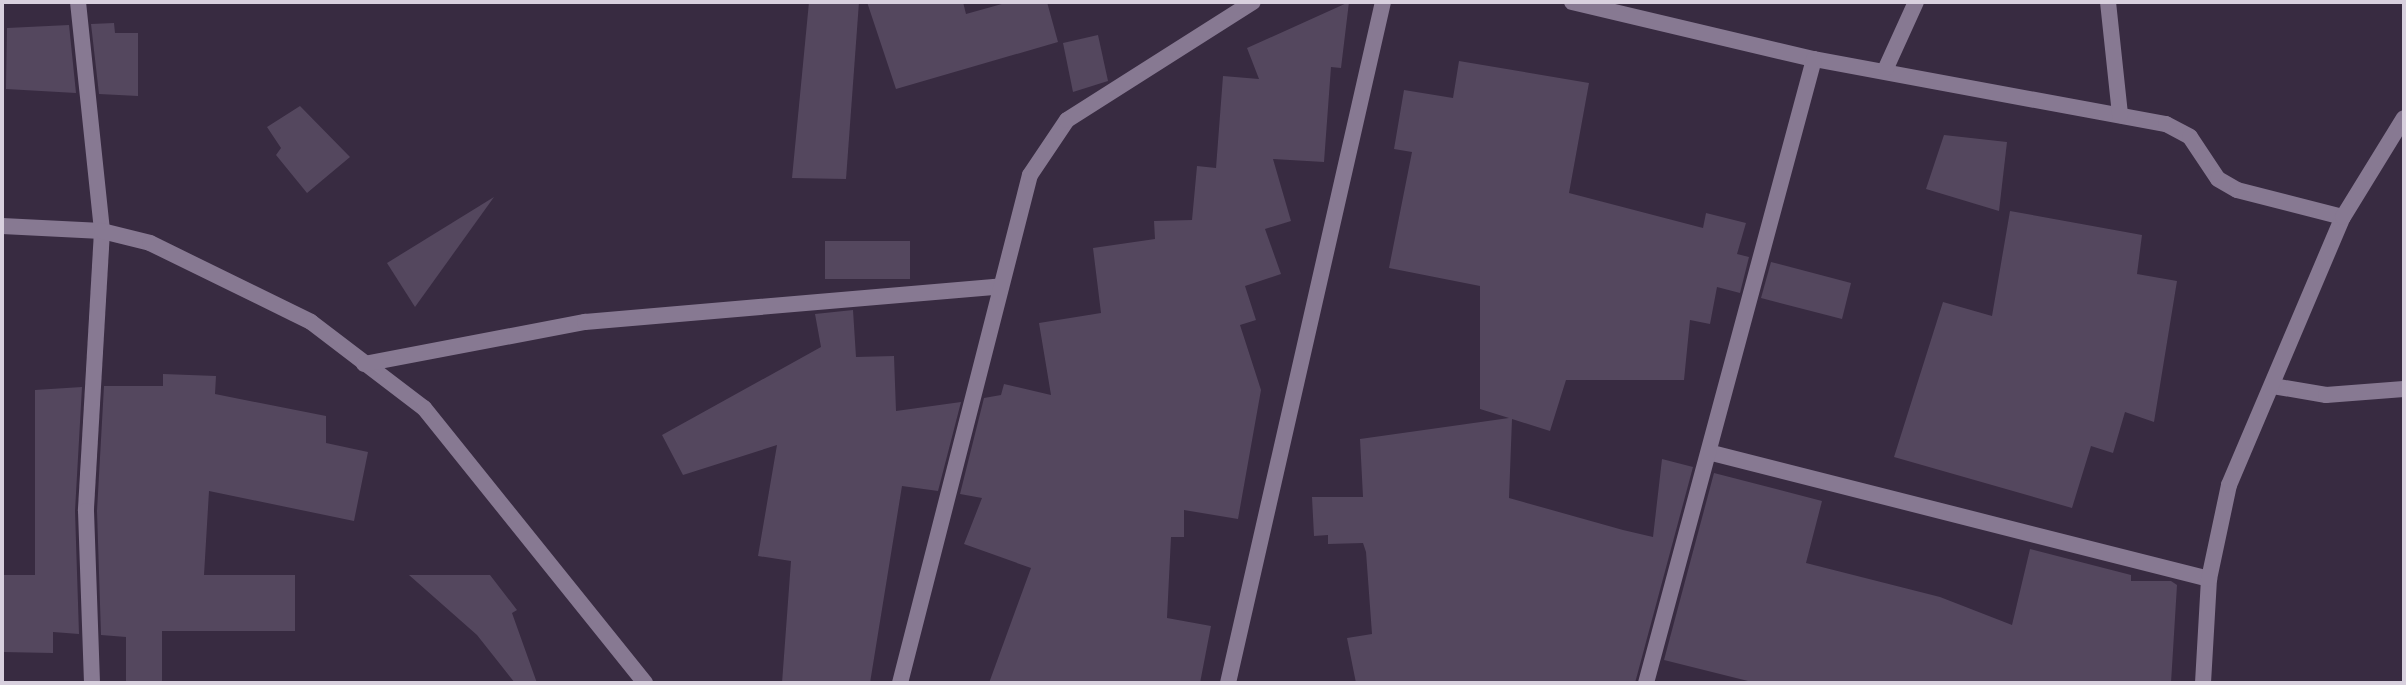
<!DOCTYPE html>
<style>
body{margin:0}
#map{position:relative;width:2406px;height:685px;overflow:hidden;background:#382b41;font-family:"DejaVu Sans",sans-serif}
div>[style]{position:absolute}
.building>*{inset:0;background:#54475e}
.minor>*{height:16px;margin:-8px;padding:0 8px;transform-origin:8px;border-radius:8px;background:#877992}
span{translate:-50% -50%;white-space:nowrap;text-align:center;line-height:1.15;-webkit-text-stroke:6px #1c1620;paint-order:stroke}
.frame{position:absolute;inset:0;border:4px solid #d8d0de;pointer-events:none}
</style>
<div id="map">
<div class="building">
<i style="clip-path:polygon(809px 2px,859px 2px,846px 179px,792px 178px)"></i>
<i style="clip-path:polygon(867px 2px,963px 2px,966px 14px,1009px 2px,1047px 2px,1058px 42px,896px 89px)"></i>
<i style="clip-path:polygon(1349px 2px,1341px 68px,1331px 67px,1324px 162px,1273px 159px,1291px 221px,1265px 229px,1281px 274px,1245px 286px,1256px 320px,1240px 325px,1261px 390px,1238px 519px,1184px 510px,1184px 537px,1171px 537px,1167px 618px,1211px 626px,1200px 683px,989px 683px,1031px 568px,964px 544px,982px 498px,960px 494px,984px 398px,1001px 395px,1004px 384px,1051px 395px,1039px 323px,1101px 313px,1093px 248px,1155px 239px,1154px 221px,1192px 220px,1197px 166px,1216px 168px,1223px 76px,1259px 79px,1247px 48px)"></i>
<i style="clip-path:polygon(114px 23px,115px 33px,138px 33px,138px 96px,99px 94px,91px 24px)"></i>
<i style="clip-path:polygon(69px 25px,76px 93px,6px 89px,7px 28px)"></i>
<i style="clip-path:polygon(1098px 35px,1108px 81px,1073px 92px,1063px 43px)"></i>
<i style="clip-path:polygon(1459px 61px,1589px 83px,1569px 193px,1703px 228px,1706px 213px,1746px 223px,1737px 254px,1749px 257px,1740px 293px,1717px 287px,1710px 324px,1690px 320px,1684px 380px,1566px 380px,1550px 431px,1512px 419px,1509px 498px,1623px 530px,1653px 537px,1662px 459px,1693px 467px,1635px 683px,1356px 683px,1347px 638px,1372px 634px,1366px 552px,1363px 543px,1328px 544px,1328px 535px,1314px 536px,1312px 497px,1363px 497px,1360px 439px,1509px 418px,1480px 409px,1480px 286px,1389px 268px,1412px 152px,1394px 149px,1404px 90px,1453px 98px)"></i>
<i style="clip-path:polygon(300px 106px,350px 157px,307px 193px,276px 155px,281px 148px,267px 127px)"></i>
<i style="clip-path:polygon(1944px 135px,2007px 142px,1999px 211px,1926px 189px)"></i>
<i style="clip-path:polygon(494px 197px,415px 307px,387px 263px)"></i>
<i style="clip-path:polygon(2010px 211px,2142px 235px,2137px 274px,2177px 281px,2154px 422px,2125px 412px,2113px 453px,2091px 446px,2072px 508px,1894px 457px,1943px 302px,1992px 316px)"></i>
<i style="clip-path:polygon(825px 241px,910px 241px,910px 279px,825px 279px)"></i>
<i style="clip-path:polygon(1771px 262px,1851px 283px,1842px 319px,1761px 298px)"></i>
<i style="clip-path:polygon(853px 310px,856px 357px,894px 356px,896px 411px,961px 402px,938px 491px,902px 486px,870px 683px,782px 683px,791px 561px,758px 556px,777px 445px,683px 475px,662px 435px,821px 347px,815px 314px)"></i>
<i style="clip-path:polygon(163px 374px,216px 376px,215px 394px,326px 416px,326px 443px,368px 452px,354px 521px,209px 491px,204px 575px,295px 575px,295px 631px,162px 631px,162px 683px,126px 683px,126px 637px,101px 635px,97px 511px,104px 386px,163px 386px)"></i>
<i style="clip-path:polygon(82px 387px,75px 511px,79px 634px,53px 632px,53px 653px,2px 652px,2px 575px,35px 575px,35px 390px)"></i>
<i style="clip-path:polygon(1714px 473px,1822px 501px,1806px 563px,1940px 597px,2012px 625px,2030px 549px,2131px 575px,2131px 581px,2171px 581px,2177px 585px,2171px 683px,1756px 683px,1664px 660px)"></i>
<i style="clip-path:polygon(409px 575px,490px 575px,517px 610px,512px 613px,537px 683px,515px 683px,477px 635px)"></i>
</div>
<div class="minor">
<i style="left:78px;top:2px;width:230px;rotate:84deg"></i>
<i style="left:102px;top:231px;width:280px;rotate:93.3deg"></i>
<i style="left:86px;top:511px;width:172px;rotate:88deg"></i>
<i style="left:1572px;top:2px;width:249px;rotate:13.3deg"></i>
<i style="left:1814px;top:59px;width:358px;rotate:10.5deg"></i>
<i style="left:2166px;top:124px;width:27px;rotate:28deg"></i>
<i style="left:2190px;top:137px;width:50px;rotate:56.3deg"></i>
<i style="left:2218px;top:179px;width:22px;rotate:30deg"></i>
<i style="left:2237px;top:190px;width:109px;rotate:14.3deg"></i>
<i style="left:2108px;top:2px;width:114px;rotate:83.9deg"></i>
<i style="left:1886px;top:68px;width:72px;rotate:-65.6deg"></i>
<i style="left:2px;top:226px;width:100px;rotate:2.9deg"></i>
<i style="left:102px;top:231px;width:49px;rotate:14deg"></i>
<i style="left:150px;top:243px;width:179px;rotate:26.1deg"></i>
<i style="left:311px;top:322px;width:142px;rotate:37.3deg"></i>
<i style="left:424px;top:408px;width:353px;rotate:51.2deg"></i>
<i style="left:364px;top:364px;width:225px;rotate:-10.8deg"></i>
<i style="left:585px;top:322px;width:413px;rotate:-4.9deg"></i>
<i style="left:2273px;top:386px;width:54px;rotate:9.6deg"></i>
<i style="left:2326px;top:395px;width:78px;rotate:-4.4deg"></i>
<i style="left:1712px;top:453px;width:513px;rotate:14.23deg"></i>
<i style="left:900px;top:683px;width:524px;rotate:-75.65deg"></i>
<i style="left:1030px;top:175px;width:66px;rotate:-56.1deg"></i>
<i style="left:1067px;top:120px;width:220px;rotate:-32.4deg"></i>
<i style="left:1228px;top:683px;width:698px;rotate:-77.18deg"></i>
<i style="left:1646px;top:683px;width:646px;rotate:-74.93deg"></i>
<i style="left:2203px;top:683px;width:104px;rotate:-86.7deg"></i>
<i style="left:2209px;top:579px;width:96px;rotate:-78deg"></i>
<i style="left:2229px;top:485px;width:291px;rotate:-67deg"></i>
<i style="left:2343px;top:217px;width:116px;rotate:-58.4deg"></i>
</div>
<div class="frame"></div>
</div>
